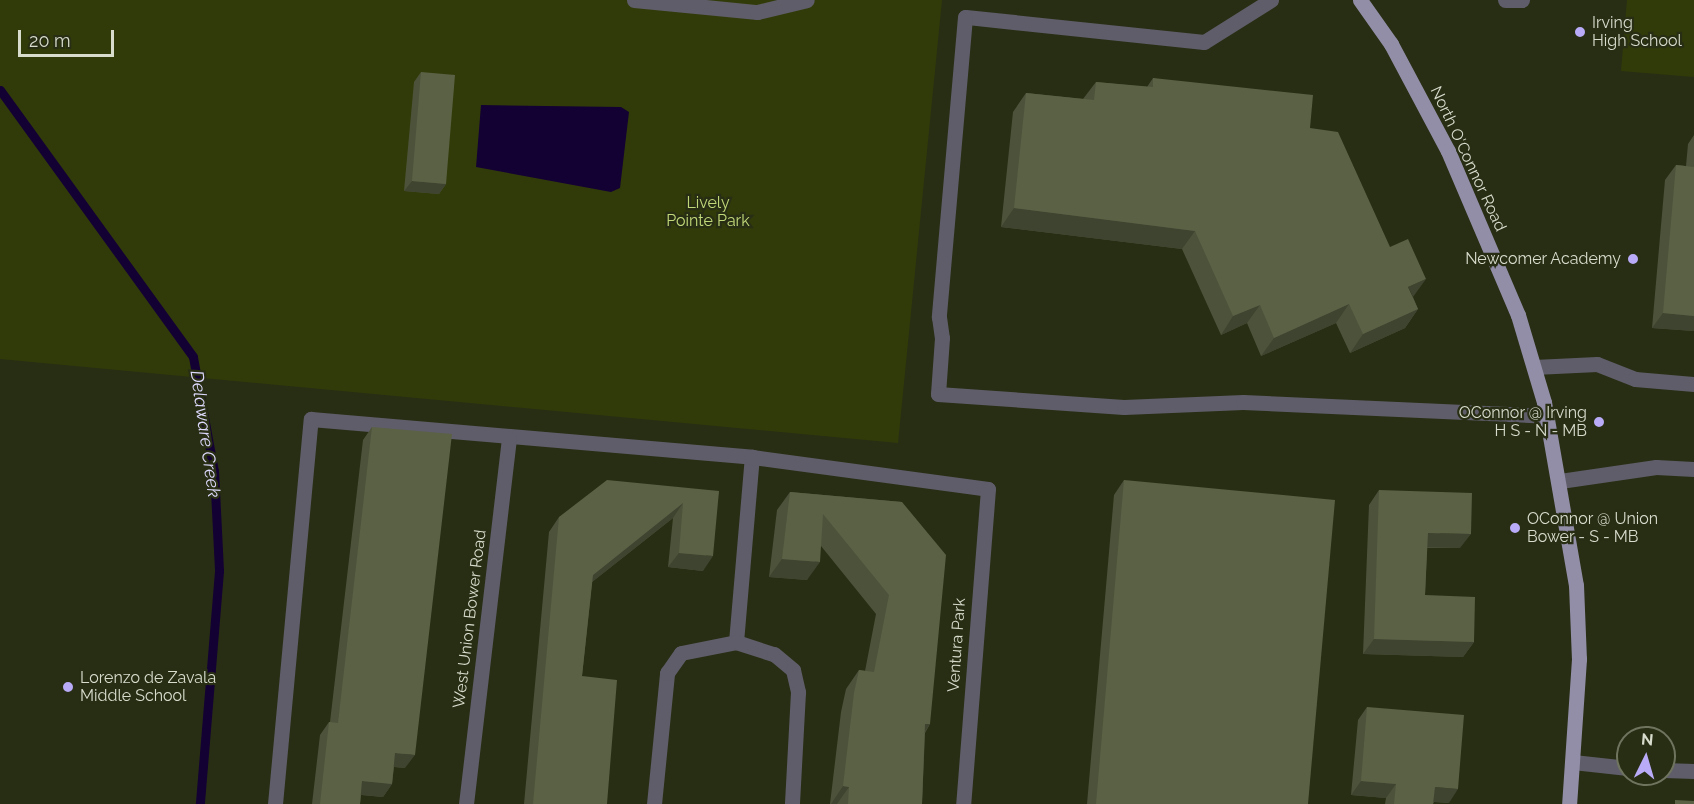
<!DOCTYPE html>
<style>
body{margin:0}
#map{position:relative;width:1694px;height:804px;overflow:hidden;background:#282e14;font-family:Raleway,sans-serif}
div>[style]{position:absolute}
.green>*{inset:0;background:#313b09}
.water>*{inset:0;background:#140134}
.stream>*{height:9px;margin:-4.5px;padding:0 4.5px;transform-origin:4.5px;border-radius:4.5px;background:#140134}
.minor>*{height:15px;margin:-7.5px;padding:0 7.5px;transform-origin:7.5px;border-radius:7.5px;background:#5f5d6a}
.major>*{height:15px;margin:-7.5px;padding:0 7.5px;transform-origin:7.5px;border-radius:7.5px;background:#928ea8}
.wall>*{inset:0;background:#4d533b}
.shaded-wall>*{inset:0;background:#3f4430}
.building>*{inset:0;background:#5a6145}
.dots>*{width:16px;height:16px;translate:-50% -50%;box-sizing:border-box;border:3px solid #282e14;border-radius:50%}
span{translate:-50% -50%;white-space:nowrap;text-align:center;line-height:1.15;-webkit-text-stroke:4.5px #282e14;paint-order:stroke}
.poi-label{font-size:16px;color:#d7dccc}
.left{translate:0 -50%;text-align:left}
.right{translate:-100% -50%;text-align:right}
.street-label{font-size:16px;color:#d7dccc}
.park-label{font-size:16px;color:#c1d879}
.water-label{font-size:18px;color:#ddd8fc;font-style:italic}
.north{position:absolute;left:1616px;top:726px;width:60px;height:60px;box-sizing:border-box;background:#282e14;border:2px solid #6e745e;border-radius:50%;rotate:5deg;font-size:16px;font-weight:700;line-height:24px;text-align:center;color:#d7dccc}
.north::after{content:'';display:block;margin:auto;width:21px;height:27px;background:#b9abf7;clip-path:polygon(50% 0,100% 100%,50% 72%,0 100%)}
.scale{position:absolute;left:18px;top:30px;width:96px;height:27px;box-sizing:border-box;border:3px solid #d7dccc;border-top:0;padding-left:8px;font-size:18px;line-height:21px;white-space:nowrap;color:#d7dccc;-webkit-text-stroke:4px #282e14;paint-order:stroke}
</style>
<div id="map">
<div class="green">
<i style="clip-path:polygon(0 0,942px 0,898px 443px,0 359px)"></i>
<i style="clip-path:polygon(1627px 0,1694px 0,1694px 77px,1621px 71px)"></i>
</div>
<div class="water">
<i style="clip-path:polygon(481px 105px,621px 107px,629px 112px,620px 188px,611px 192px,476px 167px)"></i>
</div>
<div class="stream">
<i style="left:0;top:90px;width:329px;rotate:54.1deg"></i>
<i style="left:193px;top:357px;width:116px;rotate:79.6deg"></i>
<i style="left:214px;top:471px;width:100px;rotate:87.1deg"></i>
<i style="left:219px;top:571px;width:234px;rotate:94.7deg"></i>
</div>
<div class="minor">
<i style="left:634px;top:0;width:124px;rotate:5.6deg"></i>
<i style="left:757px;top:12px;width:51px;rotate:-13.5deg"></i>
<i style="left:1271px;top:0;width:79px;rotate:147.9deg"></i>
<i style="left:1204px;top:42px;width:240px;rotate:-174deg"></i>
<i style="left:965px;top:17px;width:301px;rotate:95deg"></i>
<i style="left:939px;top:317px;width:21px;rotate:82deg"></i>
<i style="left:942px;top:338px;width:56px;rotate:94.1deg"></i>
<i style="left:938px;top:394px;width:186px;rotate:4deg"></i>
<i style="left:1124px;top:407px;width:119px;rotate:-2.4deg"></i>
<i style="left:1243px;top:402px;width:304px;rotate:2.6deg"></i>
<i style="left:1505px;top:0;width:17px"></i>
<i style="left:1534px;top:367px;width:63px;rotate:-2.7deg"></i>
<i style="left:1597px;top:364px;width:41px;rotate:21.5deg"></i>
<i style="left:1635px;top:379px;width:59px;rotate:4.8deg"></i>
<i style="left:1560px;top:481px;width:97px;rotate:-8.3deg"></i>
<i style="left:1656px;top:467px;width:38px;rotate:3deg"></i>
<i style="left:736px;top:642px;width:186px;rotate:-85.1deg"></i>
<i style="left:1573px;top:762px;width:55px;rotate:6.2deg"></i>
<i style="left:1664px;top:770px;width:30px;rotate:2deg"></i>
<i style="left:275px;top:804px;width:387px;rotate:-84.7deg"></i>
<i style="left:311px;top:419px;width:443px;rotate:4.9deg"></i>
<i style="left:752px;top:457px;width:238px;rotate:7.7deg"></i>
<i style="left:988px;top:489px;width:316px;rotate:94.5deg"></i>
<i style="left:466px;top:804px;width:368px;rotate:-83.3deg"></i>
<i style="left:654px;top:804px;width:132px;rotate:-84.3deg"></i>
<i style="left:667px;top:673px;width:24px;rotate:-55deg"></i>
<i style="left:681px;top:653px;width:56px;rotate:-11.3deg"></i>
<i style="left:736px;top:642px;width:40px;rotate:18deg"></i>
<i style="left:774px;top:654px;width:25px;rotate:40deg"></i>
<i style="left:793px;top:670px;width:23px;rotate:77deg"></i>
<i style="left:798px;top:692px;width:112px;rotate:93.1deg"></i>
</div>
<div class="major">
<i style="left:1360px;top:0;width:54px;rotate:54.8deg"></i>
<i style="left:1391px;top:44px;width:121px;rotate:62deg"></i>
<i style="left:1448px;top:151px;width:178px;rotate:66.9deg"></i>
<i style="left:1518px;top:315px;width:91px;rotate:73.4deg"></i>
<i style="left:1544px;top:402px;width:186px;rotate:80.1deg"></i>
<i style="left:1576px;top:585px;width:74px;rotate:87.7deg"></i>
<i style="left:1579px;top:659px;width:145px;rotate:93.9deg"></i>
</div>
<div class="wall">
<i style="clip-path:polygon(421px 72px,446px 184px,439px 194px,404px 191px,414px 82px)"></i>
<i style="clip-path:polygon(1153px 78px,1310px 128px,1413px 297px,1418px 309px,1405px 328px,1350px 353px,1336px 323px,1261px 356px,1247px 323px,1221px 335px,1182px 249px,1001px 227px,1013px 112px,1026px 93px,1083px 99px,1096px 82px,1147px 87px)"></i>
<i style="clip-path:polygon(1694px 135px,1694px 331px,1652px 328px,1665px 180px,1676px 165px,1686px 166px,1688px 144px)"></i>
<i style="clip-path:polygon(372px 427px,405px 768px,394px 767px,392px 784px,383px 797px,361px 795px,360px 804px,312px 804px,320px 735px,329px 722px,330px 722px,363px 440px)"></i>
<i style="clip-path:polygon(1124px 480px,1308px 804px,1087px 804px,1114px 495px)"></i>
<i style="clip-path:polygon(1379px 490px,1460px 548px,1427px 548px,1425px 595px,1474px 642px,1463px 657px,1363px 654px,1369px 505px)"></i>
<i style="clip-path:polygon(719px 491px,703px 571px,668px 567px,673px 518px,592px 582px,582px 676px,607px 804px,524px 804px,549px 532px,559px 517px)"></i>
<i style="clip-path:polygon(790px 492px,902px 502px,930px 724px,925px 733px,922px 804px,830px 804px,841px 712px,846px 689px,859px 670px,865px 671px,876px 614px,821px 546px,807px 580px,769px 577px,777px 510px)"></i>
<i style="clip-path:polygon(1367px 707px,1449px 803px,1434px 802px,1433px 804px,1385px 804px,1386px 798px,1351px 795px,1358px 720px)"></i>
</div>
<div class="shaded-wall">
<i style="clip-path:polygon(412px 181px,446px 184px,439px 194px,404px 191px)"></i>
<i style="clip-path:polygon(1014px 208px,1195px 231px,1182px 249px,1001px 227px)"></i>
<i style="clip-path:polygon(1426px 279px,1413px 297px,1408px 287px)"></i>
<i style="clip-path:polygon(1349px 304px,1336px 323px,1261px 356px,1274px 338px)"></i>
<i style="clip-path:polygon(1260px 305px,1247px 323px,1221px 335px,1233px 316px)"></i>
<i style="clip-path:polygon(1418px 309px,1405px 328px,1350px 353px,1363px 334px)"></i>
<i style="clip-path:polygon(1663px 313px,1694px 316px,1694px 331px,1652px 328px)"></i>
<i style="clip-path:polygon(683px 503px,673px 518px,582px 590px,593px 575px)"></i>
<i style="clip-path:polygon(1428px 533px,1471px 534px,1460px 548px,1417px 547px)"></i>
<i style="clip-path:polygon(679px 553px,713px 556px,703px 571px,668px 567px)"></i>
<i style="clip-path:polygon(782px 559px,820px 562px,807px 580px,769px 577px)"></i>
<i style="clip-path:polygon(1374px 639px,1474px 642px,1463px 657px,1363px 654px)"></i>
<i style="clip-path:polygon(925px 724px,930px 724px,917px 743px)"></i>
<i style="clip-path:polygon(395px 753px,415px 755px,405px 768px,386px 766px)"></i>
<i style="clip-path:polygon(362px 781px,392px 784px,383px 797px,353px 794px)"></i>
<i style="clip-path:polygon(1361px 781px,1396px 784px,1386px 798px,1351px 795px)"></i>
<i style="clip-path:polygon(843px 786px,849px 787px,837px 804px,831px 804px)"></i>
<i style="clip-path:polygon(1435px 787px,1458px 789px,1449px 803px,1425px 801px)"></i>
</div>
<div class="building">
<i style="clip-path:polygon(421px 72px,455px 75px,446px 184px,412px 181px)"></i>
<i style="clip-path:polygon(1153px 78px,1313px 95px,1310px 128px,1338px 132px,1390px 247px,1408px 239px,1426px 279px,1408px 287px,1418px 309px,1363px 334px,1349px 304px,1274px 338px,1260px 305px,1233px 316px,1195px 231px,1014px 208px,1026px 93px,1094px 100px,1096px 82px,1153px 87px)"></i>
<i style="clip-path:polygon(1676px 165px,1694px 167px,1694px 316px,1663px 313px)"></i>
<i style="clip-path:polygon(372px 427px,452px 434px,415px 755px,395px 753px,392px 784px,362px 781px,360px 804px,320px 804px,329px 722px,338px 723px)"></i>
<i style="clip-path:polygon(607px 480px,719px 491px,713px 556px,679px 553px,683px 503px,593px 575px,582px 676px,617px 680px,607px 804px,533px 804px,559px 517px)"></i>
<i style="clip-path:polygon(1124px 480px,1335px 500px,1308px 804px,1096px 804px)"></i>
<i style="clip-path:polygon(1379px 490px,1472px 493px,1471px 534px,1428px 533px,1425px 595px,1475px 597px,1474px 642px,1374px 639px)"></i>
<i style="clip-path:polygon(790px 492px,902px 502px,946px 555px,930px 724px,925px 724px,922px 804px,848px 804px,849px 787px,843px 786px,854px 693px,859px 670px,874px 672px,889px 595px,823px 514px,820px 562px,782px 559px)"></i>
<i style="clip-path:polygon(1367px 707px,1464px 715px,1458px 789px,1435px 787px,1433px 804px,1394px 804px,1396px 784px,1361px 781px)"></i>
<i style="clip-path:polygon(1675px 800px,1694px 801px,1694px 804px,1675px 804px)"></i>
</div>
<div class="dots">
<i style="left:1580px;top:32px;background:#b9abf7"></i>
<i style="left:1633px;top:259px;background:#b9abf7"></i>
<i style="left:1599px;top:422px;background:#b9abf7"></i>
<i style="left:1515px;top:528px;background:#b9abf7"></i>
<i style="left:68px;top:687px;background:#b9abf7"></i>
</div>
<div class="poi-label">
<span class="left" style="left:1592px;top:32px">Irving<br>High School</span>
<span class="right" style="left:1621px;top:259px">Newcomer Academy</span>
<span class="right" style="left:1587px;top:422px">OConnor @ Irving<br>H S - N - MB</span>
<span class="left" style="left:1527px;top:528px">OConnor @ Union<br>Bower - S - MB</span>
<span class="left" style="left:80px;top:687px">Lorenzo de Zavala<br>Middle School</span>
</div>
<div class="street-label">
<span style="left:1468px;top:159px;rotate:65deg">North O'Connor Road</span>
<span style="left:470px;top:619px;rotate:-83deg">West Union Bower Road</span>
<span style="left:957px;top:645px;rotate:-86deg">Ventura Park</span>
</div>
<div class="park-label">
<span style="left:708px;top:212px">Lively<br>Pointe Park</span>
</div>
<div class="water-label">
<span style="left:205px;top:434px;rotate:82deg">Delaware Creek</span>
</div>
<div class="north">N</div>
<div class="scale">20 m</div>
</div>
